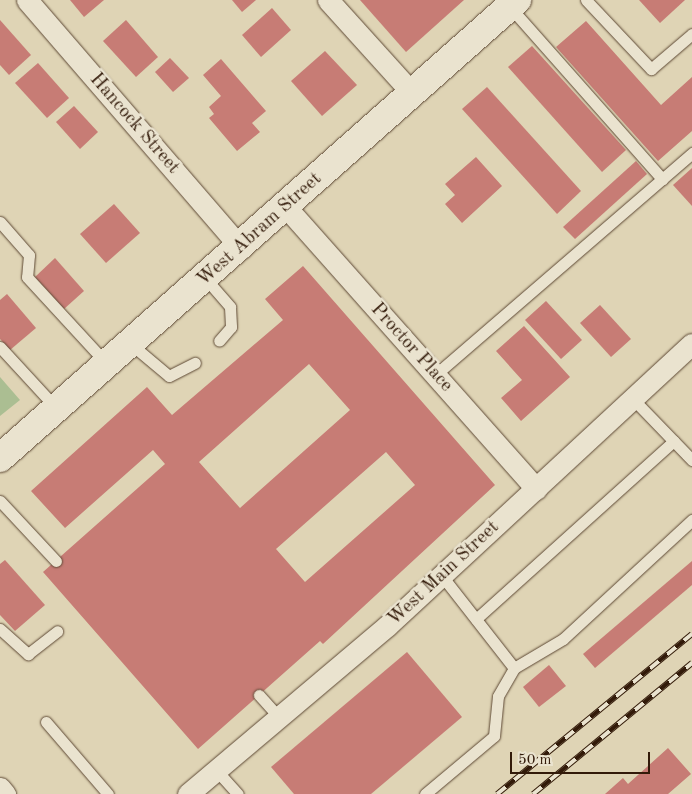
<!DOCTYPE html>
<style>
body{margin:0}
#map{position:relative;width:692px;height:794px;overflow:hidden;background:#dfd4b5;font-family:"Old Standard TT",serif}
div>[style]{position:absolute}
.green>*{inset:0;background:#abbe92}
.building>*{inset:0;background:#c77c75}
.roads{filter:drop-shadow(0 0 1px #5d4834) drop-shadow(0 0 1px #5d4834)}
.service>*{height:11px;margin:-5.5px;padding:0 5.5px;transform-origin:5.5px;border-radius:5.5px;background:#eae3cf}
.minor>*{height:21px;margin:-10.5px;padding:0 10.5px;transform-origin:10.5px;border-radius:10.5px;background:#eae3cf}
.secondary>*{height:28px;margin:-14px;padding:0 14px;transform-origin:14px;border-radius:14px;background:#eae3cf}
.rail>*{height:5.5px;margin-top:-2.75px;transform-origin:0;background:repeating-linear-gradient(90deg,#eae3cf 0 11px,#321a09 0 22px);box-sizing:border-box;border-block:1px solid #321a09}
span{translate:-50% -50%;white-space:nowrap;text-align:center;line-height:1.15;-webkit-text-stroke:5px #eae3cf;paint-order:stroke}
.street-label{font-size:19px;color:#321a09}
.scale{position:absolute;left:510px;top:752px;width:140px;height:22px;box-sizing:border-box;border:2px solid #321a09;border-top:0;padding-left:6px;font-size:15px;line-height:18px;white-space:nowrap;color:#321a09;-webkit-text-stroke:4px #eae3cf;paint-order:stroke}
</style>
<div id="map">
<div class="green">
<i style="clip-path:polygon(0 377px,20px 400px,0 416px)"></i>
</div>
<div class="building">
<i style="clip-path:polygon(70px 0,104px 0,84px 17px)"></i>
<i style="clip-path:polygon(232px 0,256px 0,242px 12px)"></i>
<i style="clip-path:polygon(360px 0,464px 0,406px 52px)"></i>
<i style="clip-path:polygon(639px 0,685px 0,660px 23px)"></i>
<i style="clip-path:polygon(272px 8px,291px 30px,261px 57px,242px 35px)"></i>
<i style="clip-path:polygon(0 20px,31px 55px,9px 75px,0 65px)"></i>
<i style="clip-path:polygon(126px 20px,158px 57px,136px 77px,103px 41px)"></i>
<i style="clip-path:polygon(586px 21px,661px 105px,692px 77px,692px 131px,658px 161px,556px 47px)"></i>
<i style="clip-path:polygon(532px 46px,626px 150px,602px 172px,508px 67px)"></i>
<i style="clip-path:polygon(325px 51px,357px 85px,322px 116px,291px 81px)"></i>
<i style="clip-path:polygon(170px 58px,189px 78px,173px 92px,155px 72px)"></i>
<i style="clip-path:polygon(221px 59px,266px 111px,252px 123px,260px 132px,237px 151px,209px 118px,214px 114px,209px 107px,221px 96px,203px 75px)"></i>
<i style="clip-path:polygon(38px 63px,69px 98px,47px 118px,15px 83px)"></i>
<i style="clip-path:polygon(487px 87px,581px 191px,557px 214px,462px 109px)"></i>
<i style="clip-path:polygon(74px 106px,98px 132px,80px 149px,56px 122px)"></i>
<i style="clip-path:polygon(476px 157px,502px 186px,462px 223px,445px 204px,455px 195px,445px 184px)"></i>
<i style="clip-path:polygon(636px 161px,647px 174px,575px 239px,563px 227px)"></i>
<i style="clip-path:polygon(692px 168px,692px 206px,673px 185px)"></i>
<i style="clip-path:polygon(114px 204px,140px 233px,106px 263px,80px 234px)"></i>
<i style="clip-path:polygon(55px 258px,84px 291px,64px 309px,35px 277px)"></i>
<i style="clip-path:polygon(evenodd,303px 266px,495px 485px,323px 644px,320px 641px,198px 749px,43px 572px,165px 464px,153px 450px,65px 528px,31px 491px,147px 387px,172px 415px,283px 320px,265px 299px,303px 266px,309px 364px,350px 410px,240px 508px,199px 462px,309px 364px,303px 266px,386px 452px,415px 485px,305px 582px,276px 549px,386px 452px)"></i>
<i style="clip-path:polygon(7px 294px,36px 328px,10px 350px,0 339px,0 300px)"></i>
<i style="clip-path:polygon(546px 301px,582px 340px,561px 359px,525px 320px)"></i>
<i style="clip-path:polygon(600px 305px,631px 339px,611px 357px,580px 323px)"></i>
<i style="clip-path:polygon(524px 326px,570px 377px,521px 421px,501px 398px,522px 380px,496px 351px)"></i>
<i style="clip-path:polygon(5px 560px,45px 605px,15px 631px,0 615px,0 564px)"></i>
<i style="clip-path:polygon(692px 561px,692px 585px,595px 668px,583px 654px)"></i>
<i style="clip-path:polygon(407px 652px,462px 717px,371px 794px,294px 794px,271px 767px)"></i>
<i style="clip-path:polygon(549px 665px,566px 686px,539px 707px,523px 687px)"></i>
<i style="clip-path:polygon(668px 748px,691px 774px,668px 794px,605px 794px,623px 778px,628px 784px)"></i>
</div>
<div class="roads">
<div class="service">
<i style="left:586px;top:0;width:95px;rotate:46.7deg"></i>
<i style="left:651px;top:69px;width:54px;rotate:-40.5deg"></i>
<i style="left:510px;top:7px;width:230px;rotate:48.5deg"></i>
<i style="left:0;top:222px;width:44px;rotate:48.7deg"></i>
<i style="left:29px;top:255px;width:22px;rotate:95deg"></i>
<i style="left:27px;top:277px;width:120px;rotate:47.4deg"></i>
<i style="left:206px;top:279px;width:37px;rotate:49deg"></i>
<i style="left:230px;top:307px;width:20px;rotate:87deg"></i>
<i style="left:231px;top:327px;width:18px;rotate:131deg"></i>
<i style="left:132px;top:345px;width:48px;rotate:40deg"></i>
<i style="left:169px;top:376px;width:29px;rotate:-27deg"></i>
<i style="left:0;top:347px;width:84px;rotate:47.4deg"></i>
<i style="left:435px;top:375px;width:340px;rotate:-40.8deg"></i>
<i style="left:633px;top:399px;width:85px;rotate:46deg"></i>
<i style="left:0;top:501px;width:82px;rotate:47deg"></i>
<i style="left:476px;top:619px;width:266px;rotate:-42deg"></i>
<i style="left:0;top:629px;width:38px;rotate:42deg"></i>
<i style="left:28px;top:654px;width:37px;rotate:-38deg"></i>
<i style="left:514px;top:668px;width:57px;rotate:-30.6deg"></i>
<i style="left:563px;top:639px;width:176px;rotate:-42.7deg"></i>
<i style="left:259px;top:695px;width:31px;rotate:48deg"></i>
<i style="left:46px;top:722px;width:95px;rotate:49.3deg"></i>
<i style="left:217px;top:771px;width:31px;rotate:48deg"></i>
<i style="left:425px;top:794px;width:90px;rotate:-40deg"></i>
<i style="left:494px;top:736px;width:40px;rotate:-84.3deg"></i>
<i style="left:498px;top:696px;width:32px;rotate:-60deg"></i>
<i style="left:514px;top:668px;width:117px;rotate:-128deg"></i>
</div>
<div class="minor">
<i style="left:27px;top:0;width:328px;rotate:49.2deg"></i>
<i style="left:328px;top:0;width:127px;rotate:47.9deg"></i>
<i style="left:286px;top:207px;width:377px;rotate:48.4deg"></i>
<i style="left:0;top:788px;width:8px;rotate:50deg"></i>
<i style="left:188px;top:794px;width:260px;rotate:-40.2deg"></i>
<i style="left:387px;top:626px;width:415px;rotate:-42.8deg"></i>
</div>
<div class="secondary">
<i style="left:0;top:458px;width:691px;rotate:-41.54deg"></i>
</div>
</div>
<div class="rail">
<i style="left:497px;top:794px;width:252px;rotate:-39.4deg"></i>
<i style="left:533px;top:794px;width:206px;rotate:-39.5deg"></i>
</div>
<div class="street-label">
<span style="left:134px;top:124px;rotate:49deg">Hancock Street</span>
<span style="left:260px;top:230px;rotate:-42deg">West Abram Street</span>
<span style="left:411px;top:348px;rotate:48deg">Proctor Place</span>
<span style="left:444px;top:574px;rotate:-43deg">West Main Street</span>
</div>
<div class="scale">50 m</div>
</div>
